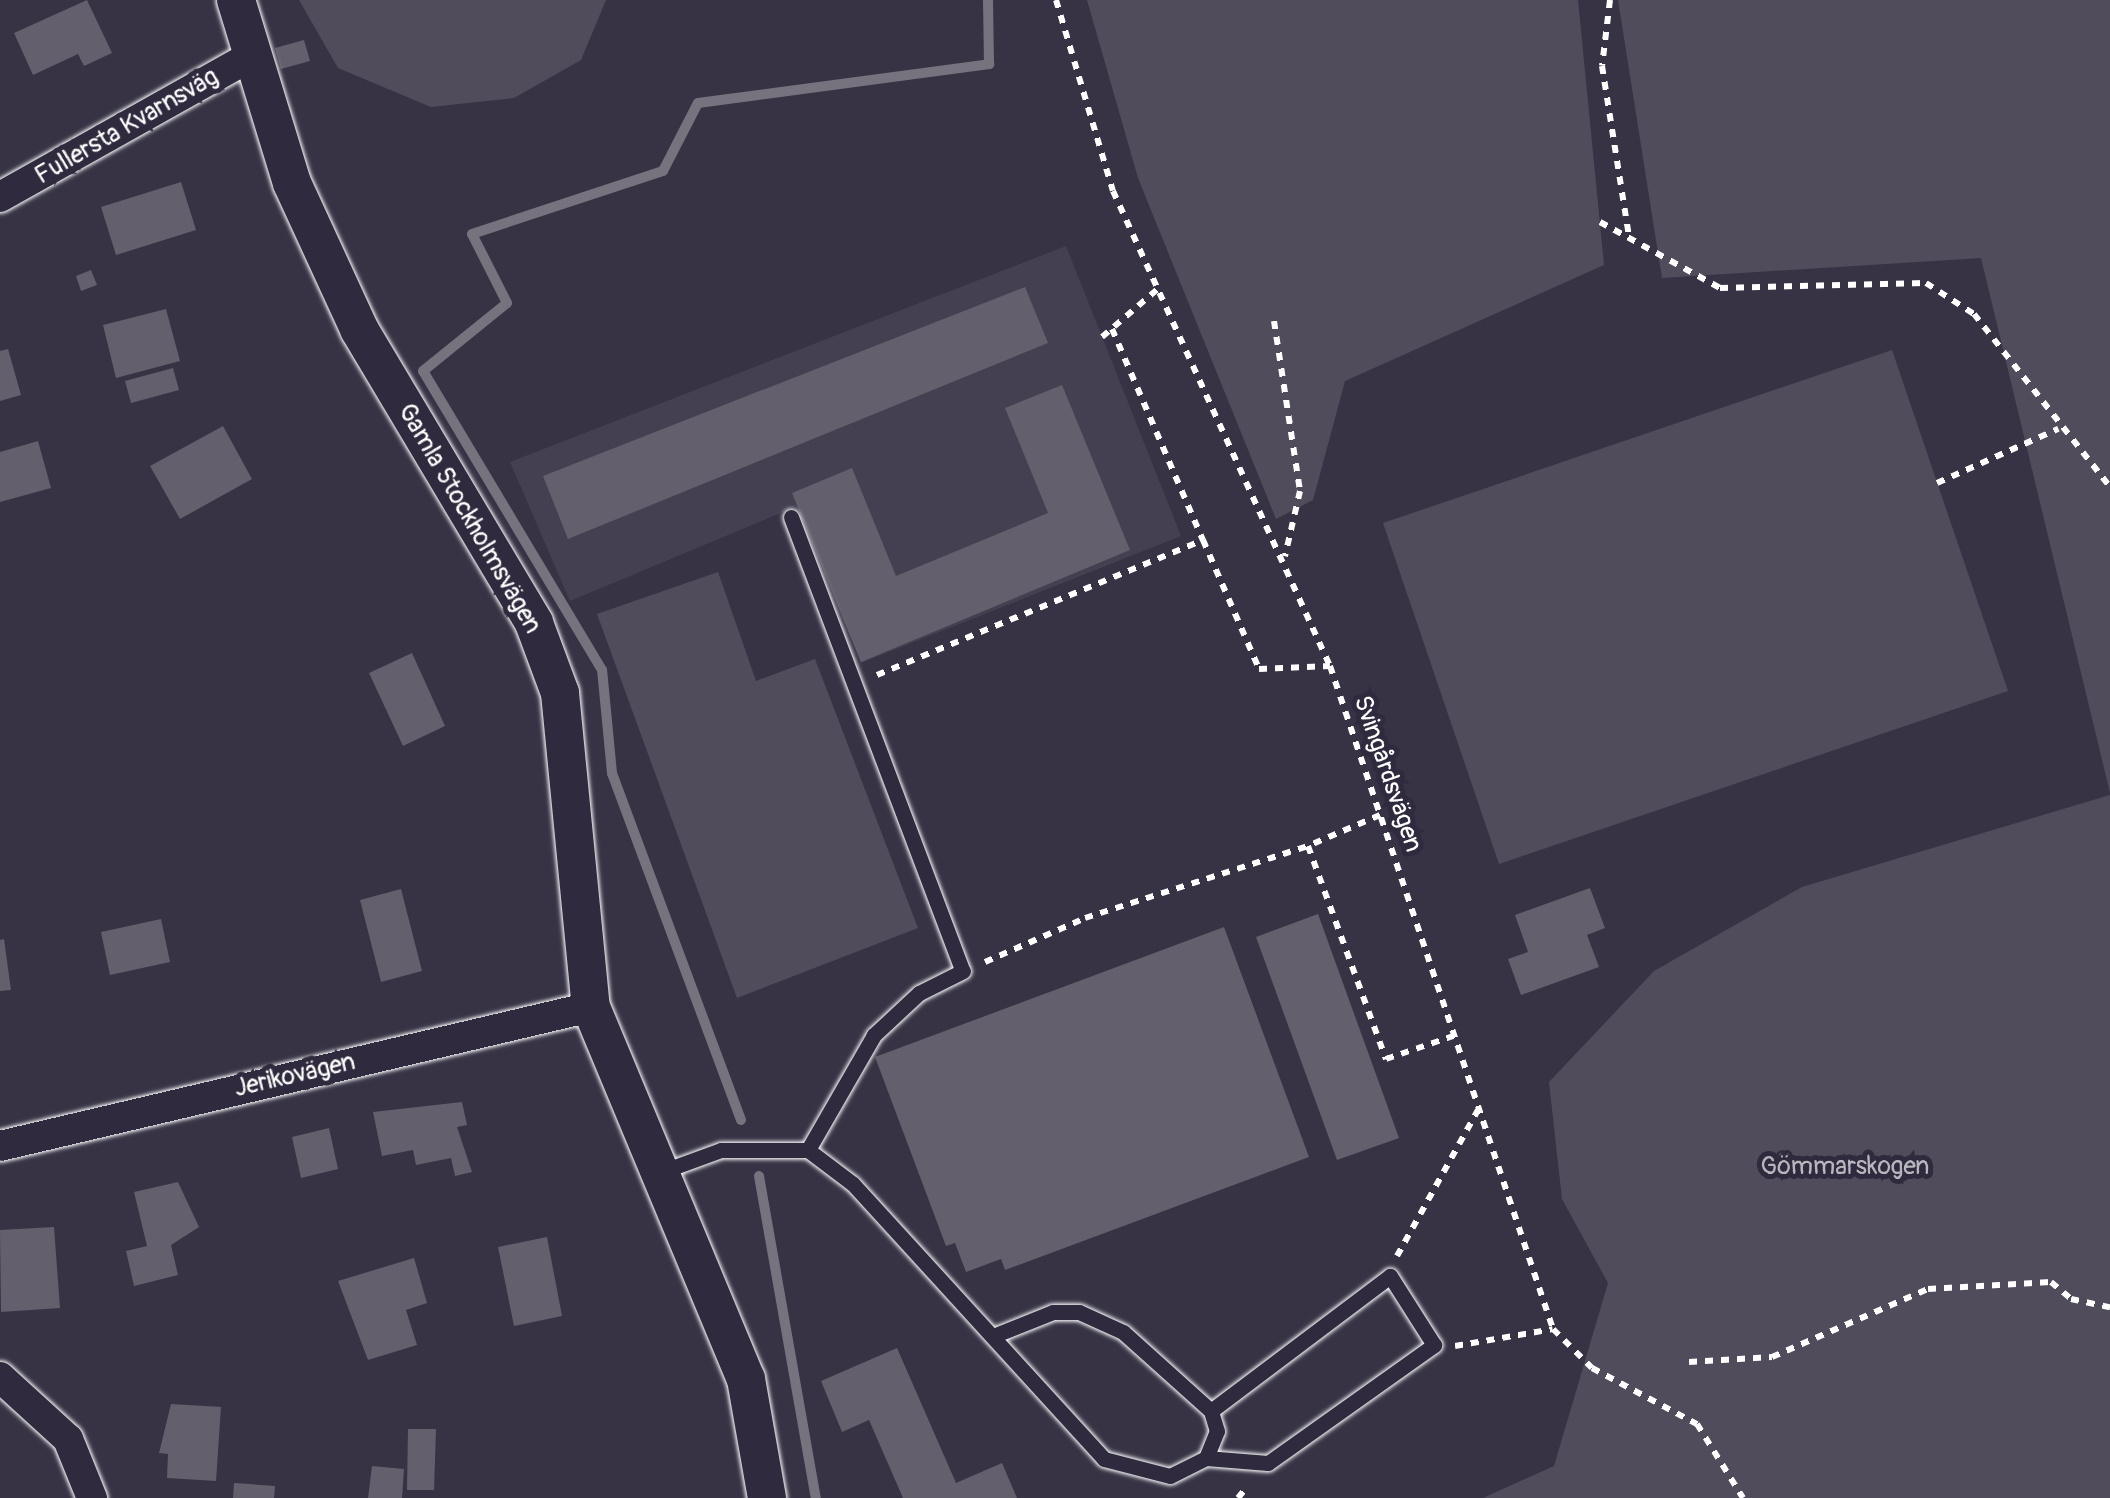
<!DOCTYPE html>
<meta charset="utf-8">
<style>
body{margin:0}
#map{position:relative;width:2110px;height:1498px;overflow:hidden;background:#373345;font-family:Pangolin,sans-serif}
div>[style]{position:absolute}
.built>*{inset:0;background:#444051}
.green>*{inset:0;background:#514c5c}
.stream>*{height:10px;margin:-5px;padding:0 5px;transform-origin:5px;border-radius:5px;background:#76737f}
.building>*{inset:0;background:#635f6d}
.path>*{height:6px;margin-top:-3px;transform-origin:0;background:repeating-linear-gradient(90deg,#fff 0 8px,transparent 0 16px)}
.roads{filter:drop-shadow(0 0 2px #fff) drop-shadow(0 0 2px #fff)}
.service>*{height:15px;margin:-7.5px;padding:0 7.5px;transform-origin:7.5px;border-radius:7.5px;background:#2f2a3d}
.minor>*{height:30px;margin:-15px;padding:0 15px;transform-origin:15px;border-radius:15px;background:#2f2a3d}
.tertiary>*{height:38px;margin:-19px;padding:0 19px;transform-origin:19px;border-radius:19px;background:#2f2a3d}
span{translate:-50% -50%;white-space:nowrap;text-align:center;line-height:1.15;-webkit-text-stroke:10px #2f2a3d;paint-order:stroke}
.street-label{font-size:25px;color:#fff}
.park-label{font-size:25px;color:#b9b7be}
</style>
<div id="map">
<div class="built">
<i style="clip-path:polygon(1066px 246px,1181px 536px,861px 663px,795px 507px,570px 601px,510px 462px)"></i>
</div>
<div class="green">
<i style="clip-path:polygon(299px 0,606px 0,581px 60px,514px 98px,431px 107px,338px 68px)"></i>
<i style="clip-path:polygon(1087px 0,1578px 0,1604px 265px,1345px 381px,1313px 500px,1276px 519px,1138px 178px)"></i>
<i style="clip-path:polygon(1618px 0,2110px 0,2110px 793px,1981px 258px,1662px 278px)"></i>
<i style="clip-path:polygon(1892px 350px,2008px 691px,1499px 864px,1383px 523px)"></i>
<i style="clip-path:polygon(718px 572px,756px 681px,815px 659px,918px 928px,737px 998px,597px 614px)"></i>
<i style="clip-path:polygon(2110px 795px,2110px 1498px,1483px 1498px,1554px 1466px,1608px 1283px,1562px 1199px,1549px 1082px,1654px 971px,1802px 887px)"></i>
</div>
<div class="stream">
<i style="left:741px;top:1120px;width:370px;rotate:-110.4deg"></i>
<i style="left:612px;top:773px;width:103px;rotate:-95.5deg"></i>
<i style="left:602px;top:670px;width:348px;rotate:-120.9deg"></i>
<i style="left:423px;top:371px;width:108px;rotate:-39deg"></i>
<i style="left:507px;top:303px;width:77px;rotate:-116.9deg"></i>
<i style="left:472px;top:234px;width:201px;rotate:-18.3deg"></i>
<i style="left:663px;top:171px;width:76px;rotate:-62.8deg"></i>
<i style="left:698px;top:103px;width:294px;rotate:-7.6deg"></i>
<i style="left:989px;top:64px;width:64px;rotate:-90.9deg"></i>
<i style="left:759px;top:1176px;width:327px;rotate:80deg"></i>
</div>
<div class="building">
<i style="clip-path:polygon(87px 0,112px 53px,84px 66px,78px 54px,33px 75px,14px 33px)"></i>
<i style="clip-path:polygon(304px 40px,310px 61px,281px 69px,275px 48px)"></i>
<i style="clip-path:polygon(181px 182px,196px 230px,116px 255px,101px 207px)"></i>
<i style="clip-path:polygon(91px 270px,97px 285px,81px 291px,76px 276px)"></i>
<i style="clip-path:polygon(1025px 287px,1048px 343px,568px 539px,543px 476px)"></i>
<i style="clip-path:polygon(166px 309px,180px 361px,116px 378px,103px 325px)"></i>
<i style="clip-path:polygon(8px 349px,21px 395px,0 401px,0 351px)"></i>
<i style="clip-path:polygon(173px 368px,179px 390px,131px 403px,125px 381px)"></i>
<i style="clip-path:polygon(1062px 385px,1130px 550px,861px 662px,792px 493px,852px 468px,896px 576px,1048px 513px,1005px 408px)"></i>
<i style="clip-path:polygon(223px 426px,252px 479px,180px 519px,150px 466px)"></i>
<i style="clip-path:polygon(38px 441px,51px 488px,0 502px,0 452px)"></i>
<i style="clip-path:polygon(412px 653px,445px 726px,403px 746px,369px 673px)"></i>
<i style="clip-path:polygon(1590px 888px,1605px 928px,1587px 935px,1599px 967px,1521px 995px,1508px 959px,1528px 952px,1515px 915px)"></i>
<i style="clip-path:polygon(401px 889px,422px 971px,381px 982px,360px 900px)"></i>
<i style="clip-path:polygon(1318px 914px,1399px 1138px,1337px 1160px,1256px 937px)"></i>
<i style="clip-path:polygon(161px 919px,170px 962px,110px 975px,101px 932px)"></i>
<i style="clip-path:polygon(1224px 927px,1309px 1157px,1005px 1270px,1001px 1259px,966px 1272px,955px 1243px,946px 1246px,875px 1057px)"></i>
<i style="clip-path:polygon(4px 939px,11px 990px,0 991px,0 940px)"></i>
<i style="clip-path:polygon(462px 1102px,467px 1125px,457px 1127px,472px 1172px,455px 1176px,451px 1158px,416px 1165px,413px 1150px,382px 1156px,373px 1112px)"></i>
<i style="clip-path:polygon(329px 1128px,338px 1169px,301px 1178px,292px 1137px)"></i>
<i style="clip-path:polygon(178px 1182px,199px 1227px,171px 1245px,178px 1275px,134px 1286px,126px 1251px,147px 1246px,134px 1192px)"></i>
<i style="clip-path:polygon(54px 1227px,60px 1308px,1px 1312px,0 1230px)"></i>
<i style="clip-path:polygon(547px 1237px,562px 1316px,514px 1326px,498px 1247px)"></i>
<i style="clip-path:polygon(414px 1258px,427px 1303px,406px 1310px,417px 1345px,368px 1360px,338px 1281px)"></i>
<i style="clip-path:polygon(897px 1348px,956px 1483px,1002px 1463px,1017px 1498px,903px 1498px,869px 1420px,842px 1432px,821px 1381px)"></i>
<i style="clip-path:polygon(171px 1404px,221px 1407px,216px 1481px,167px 1478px,168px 1454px,159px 1453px)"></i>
<i style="clip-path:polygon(408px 1429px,436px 1429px,434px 1490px,407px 1490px)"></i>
<i style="clip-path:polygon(372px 1466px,404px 1469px,402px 1498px,368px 1498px)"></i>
<i style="clip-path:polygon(234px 1483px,275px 1486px,274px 1498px,233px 1498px)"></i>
</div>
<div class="path">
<i style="left:1056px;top:0;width:199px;rotate:73.4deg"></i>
<i style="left:1113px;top:191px;width:522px;rotate:65.45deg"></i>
<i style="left:1330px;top:666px;width:699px;rotate:71.41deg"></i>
<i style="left:1553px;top:1329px;width:55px;rotate:45deg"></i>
<i style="left:1592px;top:1368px;width:119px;rotate:28.1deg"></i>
<i style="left:1697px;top:1424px;width:87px;rotate:58.1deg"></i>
<i style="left:1610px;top:0;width:66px;rotate:96.9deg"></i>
<i style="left:1602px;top:66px;width:173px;rotate:81deg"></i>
<i style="left:1600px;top:222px;width:137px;rotate:28.8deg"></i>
<i style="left:1720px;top:288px;width:206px;rotate:-1.4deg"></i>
<i style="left:1926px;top:283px;width:57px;rotate:32.9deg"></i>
<i style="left:1974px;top:314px;width:220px;rotate:51.8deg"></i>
<i style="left:1274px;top:321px;width:172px;rotate:81.3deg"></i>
<i style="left:1300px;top:491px;width:67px;rotate:103deg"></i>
<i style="left:1112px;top:329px;width:230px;rotate:66.7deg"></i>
<i style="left:1102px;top:337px;width:75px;rotate:-40.7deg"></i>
<i style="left:1937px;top:483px;width:133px;rotate:-24.1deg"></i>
<i style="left:877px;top:675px;width:353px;rotate:-22.5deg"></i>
<i style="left:1203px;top:540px;width:141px;rotate:66.5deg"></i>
<i style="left:1259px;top:669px;width:71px;rotate:-2.4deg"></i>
<i style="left:1380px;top:815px;width:78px;rotate:156.7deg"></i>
<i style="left:1308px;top:846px;width:227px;rotate:69.9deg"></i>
<i style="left:1386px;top:1059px;width:71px;rotate:-18.9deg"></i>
<i style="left:985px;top:962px;width:109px;rotate:-23.7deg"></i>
<i style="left:1085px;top:918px;width:234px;rotate:-17.9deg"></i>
<i style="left:1397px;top:1256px;width:167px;rotate:-61deg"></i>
<i style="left:1455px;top:1346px;width:99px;rotate:-9.8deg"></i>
<i style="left:1689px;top:1362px;width:83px;rotate:-3.4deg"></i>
<i style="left:1772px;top:1357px;width:170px;rotate:-23.6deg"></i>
<i style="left:1928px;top:1289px;width:123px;rotate:-3.3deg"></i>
<i style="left:2051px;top:1282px;width:26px;rotate:40deg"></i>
<i style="left:2071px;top:1299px;width:40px;rotate:12deg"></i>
<i style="left:1238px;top:1498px;width:14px;rotate:-51deg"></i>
</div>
<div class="roads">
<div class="service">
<i style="left:791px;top:517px;width:485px;rotate:69.3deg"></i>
<i style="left:963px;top:971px;width:49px;rotate:153.4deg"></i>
<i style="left:919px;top:993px;width:62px;rotate:137deg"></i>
<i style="left:874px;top:1035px;width:133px;rotate:119.9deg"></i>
<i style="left:658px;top:1173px;width:67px;rotate:-20.1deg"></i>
<i style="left:721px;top:1150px;width:87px"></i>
<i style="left:808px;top:1150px;width:56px;rotate:37.1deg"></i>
<i style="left:853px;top:1184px;width:372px;rotate:47.6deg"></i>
<i style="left:1104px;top:1459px;width:68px;rotate:14.4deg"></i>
<i style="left:1170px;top:1476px;width:40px;rotate:-26.6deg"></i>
<i style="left:1206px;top:1458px;width:29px;rotate:-68deg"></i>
<i style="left:1217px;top:1431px;width:21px;rotate:-107deg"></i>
<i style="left:1211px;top:1411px;width:118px;rotate:-138.1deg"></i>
<i style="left:1123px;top:1332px;width:48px;rotate:-155.6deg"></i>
<i style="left:1079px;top:1312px;width:26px;rotate:180deg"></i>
<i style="left:1053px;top:1312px;width:65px;rotate:158.2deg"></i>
<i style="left:1206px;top:1458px;width:62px;rotate:4.6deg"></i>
<i style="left:1268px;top:1463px;width:204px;rotate:-35.4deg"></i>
<i style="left:1434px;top:1345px;width:82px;rotate:-122.5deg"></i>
<i style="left:1390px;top:1276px;width:224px;rotate:143deg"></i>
</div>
<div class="minor">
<i style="left:0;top:197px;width:290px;rotate:-29.3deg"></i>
<i style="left:0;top:1146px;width:607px;rotate:-13.24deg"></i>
<i style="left:0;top:1377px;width:92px;rotate:42.4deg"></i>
<i style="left:68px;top:1439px;width:64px;rotate:67.9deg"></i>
</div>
<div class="tertiary">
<i style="left:236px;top:0;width:191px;rotate:73deg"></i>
<i style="left:292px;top:183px;width:161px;rotate:65.3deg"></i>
<i style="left:359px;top:329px;width:342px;rotate:59.2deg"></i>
<i style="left:534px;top:623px;width:75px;rotate:69.6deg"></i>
<i style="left:560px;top:693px;width:316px;rotate:84.4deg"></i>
<i style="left:591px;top:1007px;width:403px;rotate:67.4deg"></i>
<i style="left:746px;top:1379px;width:121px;rotate:80deg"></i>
</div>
</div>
<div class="street-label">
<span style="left:127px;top:127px;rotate:-30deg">Fullersta Kvarnsväg</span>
<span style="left:469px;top:519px;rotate:60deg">Gamla Stockholmsvägen</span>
<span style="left:1387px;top:774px;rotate:71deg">Svingårdsvägen</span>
<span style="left:295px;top:1076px;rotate:-13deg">Jerikovägen</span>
</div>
<div class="park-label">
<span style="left:1845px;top:1167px">Gömmarskogen</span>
</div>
</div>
